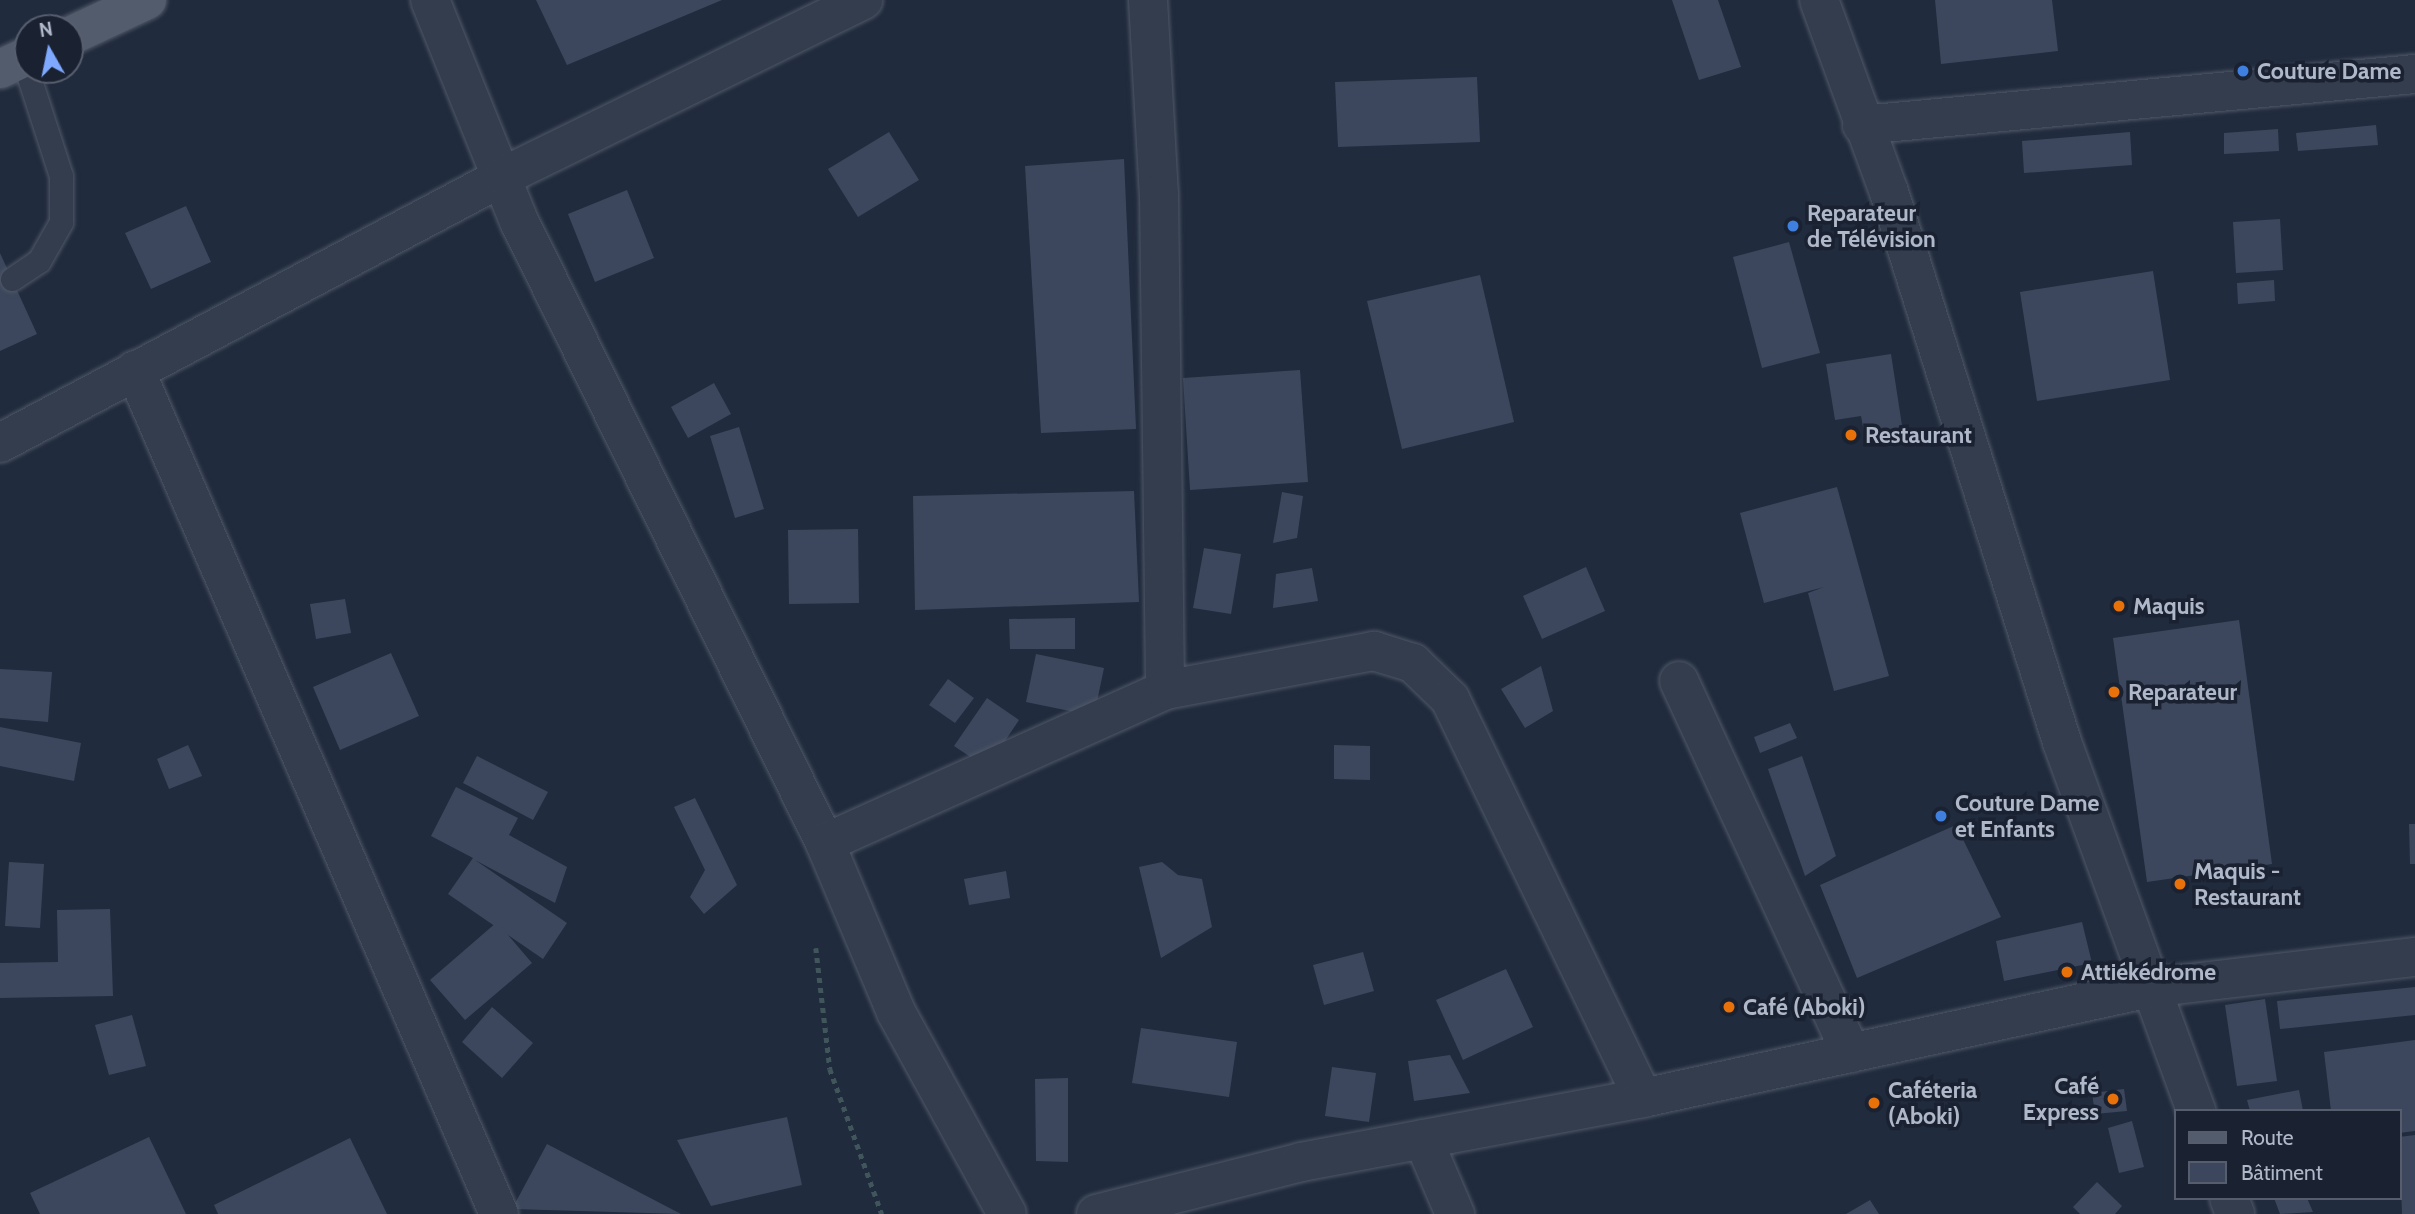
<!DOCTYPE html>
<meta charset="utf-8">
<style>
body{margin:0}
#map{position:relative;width:2415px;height:1214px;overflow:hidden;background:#202b3d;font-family:Cabin,sans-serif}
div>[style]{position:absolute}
.building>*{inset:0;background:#3c475d}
.path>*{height:4.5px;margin-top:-2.25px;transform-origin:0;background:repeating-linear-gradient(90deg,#40565b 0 5px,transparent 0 10px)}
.roads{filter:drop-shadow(0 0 2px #4f5867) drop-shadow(0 0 2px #4f5867)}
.service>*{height:23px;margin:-11.5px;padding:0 11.5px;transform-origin:11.5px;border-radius:11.5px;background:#343d4d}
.minor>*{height:38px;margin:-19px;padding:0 19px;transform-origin:19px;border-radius:19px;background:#343d4d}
.primary>*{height:38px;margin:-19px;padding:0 19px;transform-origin:19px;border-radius:19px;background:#525c6d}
.dots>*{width:19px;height:19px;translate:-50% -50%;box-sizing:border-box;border:4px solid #1a2231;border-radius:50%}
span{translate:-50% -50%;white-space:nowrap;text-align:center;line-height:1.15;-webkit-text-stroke:7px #1a2231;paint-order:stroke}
.poi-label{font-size:23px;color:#afb8c9;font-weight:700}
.left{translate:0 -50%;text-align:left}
.right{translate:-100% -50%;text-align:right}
.legend{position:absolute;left:2174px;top:1109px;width:228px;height:91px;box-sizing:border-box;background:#1a2231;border:2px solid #565e6e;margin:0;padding:9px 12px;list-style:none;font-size:21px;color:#afb8c9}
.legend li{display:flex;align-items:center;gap:14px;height:35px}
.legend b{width:35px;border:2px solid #565e6e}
.north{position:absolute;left:14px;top:14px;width:70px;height:70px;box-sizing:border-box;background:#1a2231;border:2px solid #565e6e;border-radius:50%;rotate:351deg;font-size:19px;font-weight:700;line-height:28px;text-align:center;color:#afb8c9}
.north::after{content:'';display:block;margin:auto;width:24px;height:32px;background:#7ea9ff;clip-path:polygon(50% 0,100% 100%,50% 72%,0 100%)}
</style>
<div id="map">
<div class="building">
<i style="clip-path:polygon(536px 0,722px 0,567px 65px)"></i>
<i style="clip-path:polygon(1672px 0,1718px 0,1741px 67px,1699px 80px)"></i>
<i style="clip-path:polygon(1935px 0,2052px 0,2058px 51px,1941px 64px)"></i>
<i style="clip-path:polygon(1477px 77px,1480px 142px,1338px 147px,1335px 82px)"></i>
<i style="clip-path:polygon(2376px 125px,2378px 145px,2298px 151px,2296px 133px)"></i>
<i style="clip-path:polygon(2278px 129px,2279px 151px,2224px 154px,2224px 133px)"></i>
<i style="clip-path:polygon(889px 132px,919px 180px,858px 217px,828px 169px)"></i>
<i style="clip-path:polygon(2130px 132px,2132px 165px,2024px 173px,2022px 141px)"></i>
<i style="clip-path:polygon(1124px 159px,1136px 429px,1041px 433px,1025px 166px)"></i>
<i style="clip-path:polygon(627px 190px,654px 258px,595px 282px,568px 214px)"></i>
<i style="clip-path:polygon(186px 206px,211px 262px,151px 289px,125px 233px)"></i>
<i style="clip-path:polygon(2280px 219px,2283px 270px,2236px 273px,2233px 222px)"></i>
<i style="clip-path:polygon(1789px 242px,1820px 353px,1762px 368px,1733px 257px)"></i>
<i style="clip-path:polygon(0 253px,37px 334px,0 351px)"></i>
<i style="clip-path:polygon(2153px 271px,2170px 380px,2037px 401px,2020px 292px)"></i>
<i style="clip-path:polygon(1480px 275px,1514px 422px,1402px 449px,1367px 301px)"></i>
<i style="clip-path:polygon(2274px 280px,2275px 301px,2238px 304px,2237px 283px)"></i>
<i style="clip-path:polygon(1891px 354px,1903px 432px,1865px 438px,1861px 416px,1835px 420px,1826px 364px)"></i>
<i style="clip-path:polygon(1300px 370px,1308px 482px,1190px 490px,1183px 378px)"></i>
<i style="clip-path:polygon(714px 383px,731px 414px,688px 438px,671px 407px)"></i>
<i style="clip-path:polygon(739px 427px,764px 509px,735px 518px,710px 436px)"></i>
<i style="clip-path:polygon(1837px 487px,1889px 676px,1834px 691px,1808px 593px,1824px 587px,1764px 603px,1740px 513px)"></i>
<i style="clip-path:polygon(1134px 491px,1139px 602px,915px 610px,913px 496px)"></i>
<i style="clip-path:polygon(1282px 492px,1303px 496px,1297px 538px,1273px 543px)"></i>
<i style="clip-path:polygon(858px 529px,859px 603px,789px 604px,788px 530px)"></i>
<i style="clip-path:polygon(1204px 548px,1241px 554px,1231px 614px,1193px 608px)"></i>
<i style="clip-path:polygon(1586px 567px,1605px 611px,1542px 639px,1523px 596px)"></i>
<i style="clip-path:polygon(1312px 568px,1318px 601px,1273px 608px,1276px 574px)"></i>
<i style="clip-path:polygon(345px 599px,351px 633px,316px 639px,310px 604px)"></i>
<i style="clip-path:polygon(1075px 618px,1075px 649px,1010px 649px,1009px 619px)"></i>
<i style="clip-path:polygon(2239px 620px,2272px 864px,2147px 882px,2113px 638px)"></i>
<i style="clip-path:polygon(391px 653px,419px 716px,340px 750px,313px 687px)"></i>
<i style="clip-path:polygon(1036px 654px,1104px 668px,1094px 716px,1026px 702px)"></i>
<i style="clip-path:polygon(1541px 666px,1553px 711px,1525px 728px,1501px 689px)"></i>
<i style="clip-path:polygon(0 669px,52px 672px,48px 722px,0 718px)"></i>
<i style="clip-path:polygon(948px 679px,974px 698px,955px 723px,929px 705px)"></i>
<i style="clip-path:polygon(987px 698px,1019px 720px,987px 768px,954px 746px)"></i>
<i style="clip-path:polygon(1790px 723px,1797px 738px,1760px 753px,1754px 737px)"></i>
<i style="clip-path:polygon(0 727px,81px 743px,74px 781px,0 766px)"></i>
<i style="clip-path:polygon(188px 745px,202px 776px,169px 789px,157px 759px)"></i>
<i style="clip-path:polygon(1334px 745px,1370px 746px,1370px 780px,1334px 779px)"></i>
<i style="clip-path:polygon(477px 756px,548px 792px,533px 820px,463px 783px)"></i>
<i style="clip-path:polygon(1802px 756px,1836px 856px,1805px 876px,1768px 769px)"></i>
<i style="clip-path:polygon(456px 787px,518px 818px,509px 835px,567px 867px,555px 903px,475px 860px,567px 923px,543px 959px,448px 894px,473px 858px,431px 836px)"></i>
<i style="clip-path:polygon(695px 798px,737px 885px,704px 914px,690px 897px,705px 870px,674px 807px)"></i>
<i style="clip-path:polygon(2409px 824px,2415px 824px,2415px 864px,2410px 864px)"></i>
<i style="clip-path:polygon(1956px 825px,2001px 917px,1857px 978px,1820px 885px)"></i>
<i style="clip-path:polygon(9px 862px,44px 864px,40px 928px,5px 926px)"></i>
<i style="clip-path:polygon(1162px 862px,1178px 875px,1202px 879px,1212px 927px,1161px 958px,1139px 867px)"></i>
<i style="clip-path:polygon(1006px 871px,1010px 898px,969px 905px,964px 879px)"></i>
<i style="clip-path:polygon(110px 909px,113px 996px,0 998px,0 963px,58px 962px,57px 910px)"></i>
<i style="clip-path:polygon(497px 922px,532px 963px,465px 1020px,430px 980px)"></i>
<i style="clip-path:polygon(2082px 922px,2092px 963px,2004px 981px,1996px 941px)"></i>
<i style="clip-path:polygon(1363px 952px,1374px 991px,1324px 1005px,1313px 965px)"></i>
<i style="clip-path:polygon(1506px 969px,1533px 1027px,1463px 1060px,1436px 1000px)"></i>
<i style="clip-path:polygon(2415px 987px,2415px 1015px,2280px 1029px,2277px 1001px)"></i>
<i style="clip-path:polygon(2265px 999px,2277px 1081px,2237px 1086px,2225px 1005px)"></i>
<i style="clip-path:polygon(492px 1007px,533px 1043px,502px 1078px,462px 1042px)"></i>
<i style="clip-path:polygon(132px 1015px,146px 1066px,109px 1075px,95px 1025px)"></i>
<i style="clip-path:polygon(1141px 1028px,1237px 1042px,1229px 1097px,1132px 1083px)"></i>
<i style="clip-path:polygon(2415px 1040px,2415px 1131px,2399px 1133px,2399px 1111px,2331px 1111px,2324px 1052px)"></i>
<i style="clip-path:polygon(1450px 1055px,1470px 1093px,1414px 1101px,1408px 1061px)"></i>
<i style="clip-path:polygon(1332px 1067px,1376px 1073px,1369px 1122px,1325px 1116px)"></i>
<i style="clip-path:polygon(1068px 1078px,1068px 1162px,1036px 1161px,1035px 1079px)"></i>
<i style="clip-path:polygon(2124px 1089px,2127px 1111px,2095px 1114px,2092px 1093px)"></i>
<i style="clip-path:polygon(2299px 1090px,2303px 1111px,2250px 1111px,2247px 1100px)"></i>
<i style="clip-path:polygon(787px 1117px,802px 1185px,711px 1206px,677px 1140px)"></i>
<i style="clip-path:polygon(2132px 1121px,2144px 1167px,2119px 1173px,2108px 1128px)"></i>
<i style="clip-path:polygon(2415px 1135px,2415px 1214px,2402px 1214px,2399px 1137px)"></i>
<i style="clip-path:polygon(149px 1137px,186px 1214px,40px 1214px,30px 1193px)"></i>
<i style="clip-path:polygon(350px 1138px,387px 1214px,218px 1214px,214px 1205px)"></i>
<i style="clip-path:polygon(547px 1144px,681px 1214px,512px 1209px)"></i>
<i style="clip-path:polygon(2097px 1182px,2122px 1206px,2115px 1214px,2080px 1214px,2073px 1207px)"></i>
<i style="clip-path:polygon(2274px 1198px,2307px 1198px,2313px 1212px,2280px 1214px)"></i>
<i style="clip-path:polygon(1870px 1200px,1879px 1214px,1846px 1214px)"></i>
</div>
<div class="path">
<i style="left:816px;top:948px;width:122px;rotate:83.4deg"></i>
<i style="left:830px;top:1069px;width:154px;rotate:70.3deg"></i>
</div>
<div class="roads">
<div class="service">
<i style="left:12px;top:279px;width:32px;rotate:-34deg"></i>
<i style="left:39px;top:261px;width:45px;rotate:-60.6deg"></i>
<i style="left:61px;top:222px;width:46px;rotate:-90deg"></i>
<i style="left:61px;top:176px;width:124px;rotate:-107.9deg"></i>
</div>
<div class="minor">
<i style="left:430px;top:0;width:238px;rotate:68.1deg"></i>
<i style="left:519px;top:221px;width:693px;rotate:63.8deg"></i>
<i style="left:825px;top:843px;width:183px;rotate:67.2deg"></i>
<i style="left:896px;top:1012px;width:230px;rotate:61.2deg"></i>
<i style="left:1148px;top:0;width:194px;rotate:86.8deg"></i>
<i style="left:1159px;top:194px;width:496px;rotate:89.3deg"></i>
<i style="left:1819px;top:0;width:204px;rotate:70deg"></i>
<i style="left:1889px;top:192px;width:577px;rotate:72.54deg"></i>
<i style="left:2062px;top:742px;width:393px;rotate:70deg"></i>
<i style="left:1862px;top:125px;width:555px;rotate:-5.27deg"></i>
<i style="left:135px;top:370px;width:919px;rotate:66.67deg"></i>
<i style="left:0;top:443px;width:570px;rotate:-27.91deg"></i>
<i style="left:504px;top:176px;width:400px;rotate:-26.1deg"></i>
<i style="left:1679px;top:681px;width:410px;rotate:65.2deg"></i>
<i style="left:825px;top:843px;width:373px;rotate:-24.2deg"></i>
<i style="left:1165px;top:690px;width:213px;rotate:-10.6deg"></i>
<i style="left:1374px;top:651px;width:41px;rotate:17.1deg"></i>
<i style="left:1413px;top:663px;width:52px;rotate:44.2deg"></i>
<i style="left:1450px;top:699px;width:443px;rotate:64.2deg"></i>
<i style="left:1423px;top:1139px;width:82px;rotate:66.9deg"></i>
<i style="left:2229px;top:1198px;width:17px;rotate:69deg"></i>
<i style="left:1096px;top:1214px;width:211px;rotate:-14.2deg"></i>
<i style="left:1301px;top:1162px;width:348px;rotate:-10.6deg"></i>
<i style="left:1643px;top:1098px;width:519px;rotate:-12.24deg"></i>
<i style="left:2150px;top:988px;width:267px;rotate:-6.7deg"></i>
</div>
<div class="primary">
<i style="left:70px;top:36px;width:85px;rotate:-25.1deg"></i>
<i style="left:0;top:69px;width:31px;rotate:-25deg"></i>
</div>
</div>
<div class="dots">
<i style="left:2243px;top:71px;background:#3f7fe0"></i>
<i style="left:1793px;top:226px;background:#3f7fe0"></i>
<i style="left:1851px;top:435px;background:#e8710a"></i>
<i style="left:2119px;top:606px;background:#e8710a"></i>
<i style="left:2114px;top:692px;background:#e8710a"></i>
<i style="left:1941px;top:816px;background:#3f7fe0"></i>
<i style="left:2180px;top:884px;background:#e8710a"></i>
<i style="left:2067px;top:972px;background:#e8710a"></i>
<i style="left:1729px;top:1007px;background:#e8710a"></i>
<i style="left:2113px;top:1099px;background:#e8710a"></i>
<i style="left:1874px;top:1103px;background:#e8710a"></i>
</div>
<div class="poi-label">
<span class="left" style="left:2257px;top:71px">Couture Dame</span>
<span class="left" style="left:1807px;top:226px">Reparateur<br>de Télévision</span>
<span class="left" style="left:1865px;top:435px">Restaurant</span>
<span class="left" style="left:2133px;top:606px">Maquis</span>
<span class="left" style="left:2128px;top:692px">Reparateur</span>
<span class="left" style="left:1955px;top:816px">Couture Dame<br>et Enfants</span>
<span class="left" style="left:2194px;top:884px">Maquis -<br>Restaurant</span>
<span class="left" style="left:2081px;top:972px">Attiékédrome</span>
<span class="left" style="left:1743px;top:1007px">Café (Aboki)</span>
<span class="right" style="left:2099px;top:1099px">Café<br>Express</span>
<span class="left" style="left:1888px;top:1103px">Caféteria<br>(Aboki)</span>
</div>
<ul class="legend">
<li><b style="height:9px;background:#525c6d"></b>Route</li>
<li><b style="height:19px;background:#3c475d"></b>Bâtiment</li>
</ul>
<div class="north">N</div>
</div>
